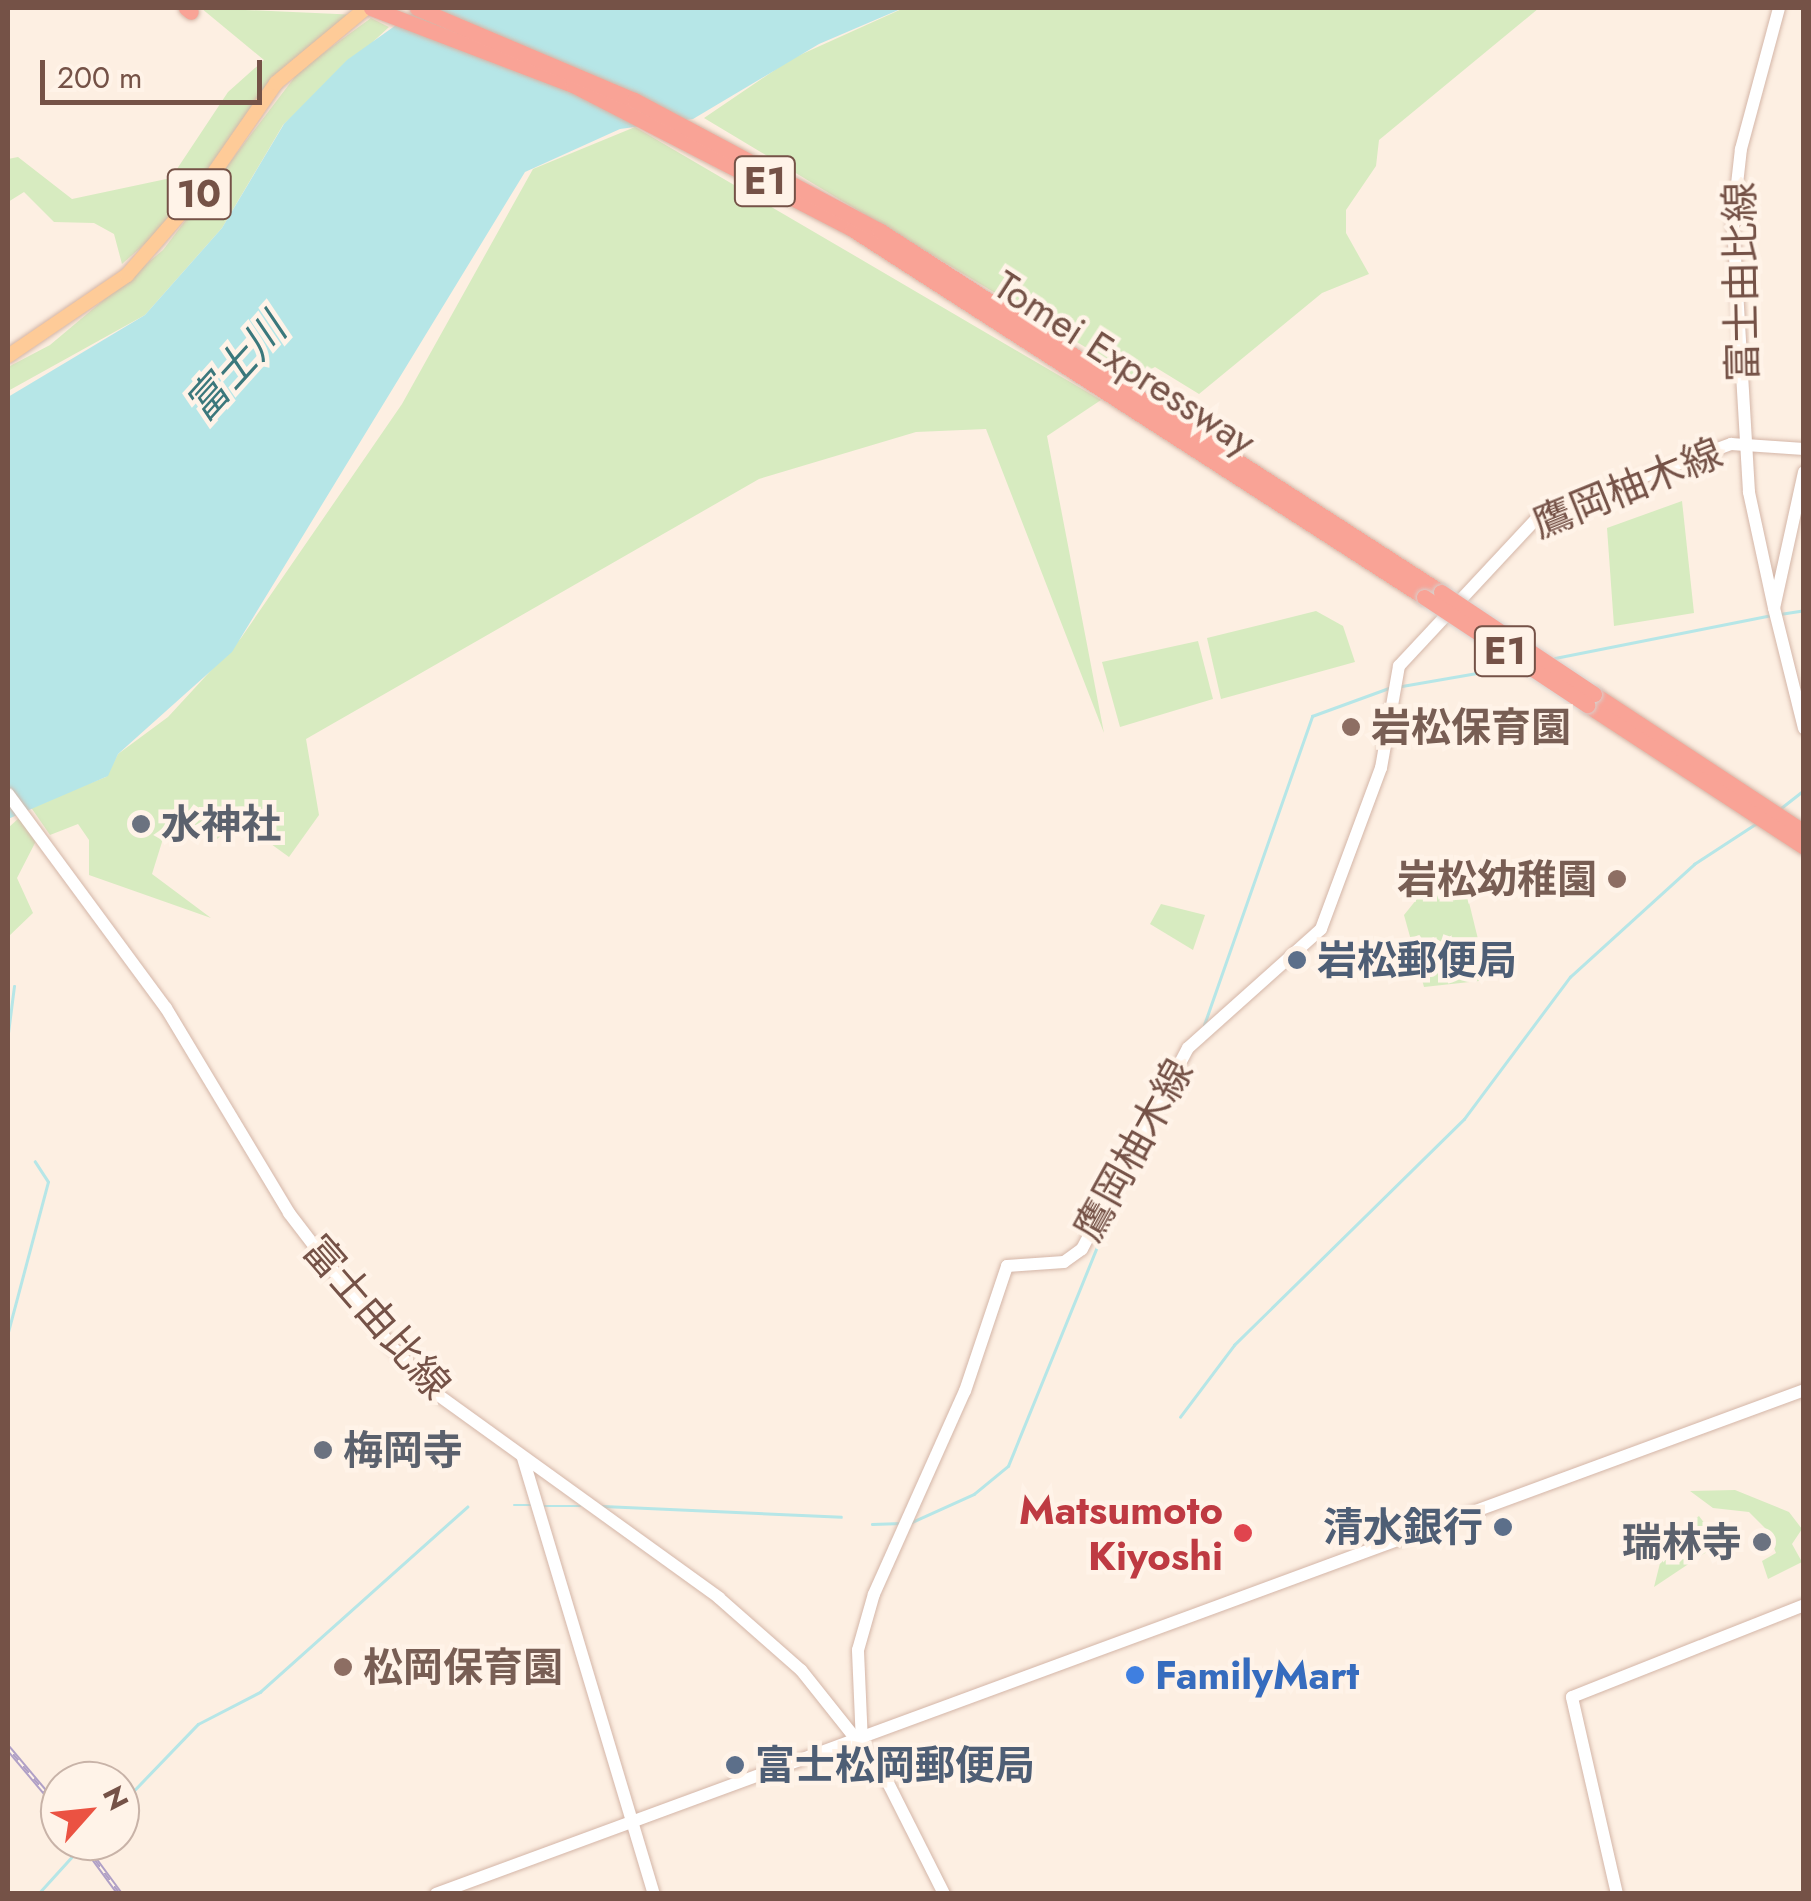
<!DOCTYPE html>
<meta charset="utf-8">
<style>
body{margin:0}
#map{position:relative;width:1811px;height:1901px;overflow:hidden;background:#fdefe2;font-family:Jost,"Noto Sans JP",sans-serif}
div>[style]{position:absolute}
.green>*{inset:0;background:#d7ebc0}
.water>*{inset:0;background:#b6e6e7}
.stream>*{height:2.5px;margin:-1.25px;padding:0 1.25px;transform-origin:1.25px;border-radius:1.25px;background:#b6e6e7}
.roads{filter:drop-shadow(0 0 2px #d4b6a8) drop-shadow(0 0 2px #d4b6a8)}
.secondary>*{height:12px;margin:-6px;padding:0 6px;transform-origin:6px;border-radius:6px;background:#fff}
.primary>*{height:14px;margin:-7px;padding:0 7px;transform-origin:7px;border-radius:7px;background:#fecb98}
.highway>*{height:15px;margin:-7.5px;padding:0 7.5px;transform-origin:7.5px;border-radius:7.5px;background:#f9a396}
.rail>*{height:6px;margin-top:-3px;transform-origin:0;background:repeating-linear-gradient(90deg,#fff3e8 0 8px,#b0a0c6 0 16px);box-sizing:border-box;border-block:2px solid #b0a0c6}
.bridges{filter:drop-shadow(0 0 2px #d8cfcb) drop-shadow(0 0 2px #d8cfcb)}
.highway-bridge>*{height:15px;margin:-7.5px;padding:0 7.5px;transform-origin:7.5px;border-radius:7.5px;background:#f9a396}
.dots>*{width:28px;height:28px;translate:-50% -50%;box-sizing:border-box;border:5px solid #fff3e8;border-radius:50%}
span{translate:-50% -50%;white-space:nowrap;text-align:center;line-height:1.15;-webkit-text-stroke:9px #fff3e8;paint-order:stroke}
.shield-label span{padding:2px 8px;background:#fff3e8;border:2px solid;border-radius:8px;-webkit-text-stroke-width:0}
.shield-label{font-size:38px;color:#755247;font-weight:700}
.street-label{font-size:40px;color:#755247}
.education-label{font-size:40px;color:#785e54;font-weight:700}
.left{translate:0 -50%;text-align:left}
.right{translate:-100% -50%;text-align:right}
.worship-label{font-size:40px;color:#5b616d;font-weight:700}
.service-label{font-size:40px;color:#4e5e75;font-weight:700}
.health-label{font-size:40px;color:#be3a42;font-weight:700}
.shop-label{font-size:40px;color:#366cbe;font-weight:700}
.water-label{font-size:42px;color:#3b787c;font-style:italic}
.frame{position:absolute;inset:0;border:10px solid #755247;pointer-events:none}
.north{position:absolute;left:40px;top:1761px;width:100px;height:100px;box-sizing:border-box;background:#fff3e8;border:2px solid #c8b3a8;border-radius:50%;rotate:63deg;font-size:28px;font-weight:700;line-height:40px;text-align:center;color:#755247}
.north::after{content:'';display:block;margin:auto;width:35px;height:45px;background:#eb5242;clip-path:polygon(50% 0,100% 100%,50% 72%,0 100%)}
.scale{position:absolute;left:40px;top:60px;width:222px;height:45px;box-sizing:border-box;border:5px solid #755247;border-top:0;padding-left:12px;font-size:30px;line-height:35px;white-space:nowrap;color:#755247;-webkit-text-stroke:8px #fff3e8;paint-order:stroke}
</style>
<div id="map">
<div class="green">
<i style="clip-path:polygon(201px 8px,359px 15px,270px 85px,189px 205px,122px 264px,114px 234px,94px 223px,54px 222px,24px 192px,8px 202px,8px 159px,18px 157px,72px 199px,171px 178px,228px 92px,264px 60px)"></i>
<i style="clip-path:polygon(904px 8px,1539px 8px,1379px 140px,1376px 166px,1346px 210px,1346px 233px,1369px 274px,1322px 293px,1199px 394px,1155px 367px,1135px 377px,704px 118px,791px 59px)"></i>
<i style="clip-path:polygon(371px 18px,389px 27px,283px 125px,222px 228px,145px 315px,8px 391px,8px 367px,50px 345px,163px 250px,300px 70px)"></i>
<i style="clip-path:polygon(635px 127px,1101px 400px,1047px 436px,1104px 733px,986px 429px,916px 432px,759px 479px,306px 739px,319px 815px,289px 857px,225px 811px,229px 829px,217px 839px,167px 826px,152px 874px,211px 918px,89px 875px,89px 840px,78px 824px,50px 835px,30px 806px,106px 777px,118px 754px,168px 717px,241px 638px,402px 404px,533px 169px)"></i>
<i style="clip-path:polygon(1682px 501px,1694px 613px,1614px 626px,1607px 528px)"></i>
<i style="clip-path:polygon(1316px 611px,1343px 626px,1355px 662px,1221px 699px,1207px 638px)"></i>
<i style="clip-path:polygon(1198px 641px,1213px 699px,1120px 727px,1102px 662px)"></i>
<i style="clip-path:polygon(19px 818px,36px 841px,17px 878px,33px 913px,8px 937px,8px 828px)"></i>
<i style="clip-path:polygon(1464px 882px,1488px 980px,1424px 987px,1404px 915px,1425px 889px)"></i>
<i style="clip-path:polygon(1161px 904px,1205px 915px,1193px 950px,1150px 924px)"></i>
<i style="clip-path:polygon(1735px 1490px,1789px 1512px,1802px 1529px,1792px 1544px,1802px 1562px,1768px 1579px,1762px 1561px,1776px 1553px,1766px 1529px,1749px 1512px,1713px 1508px,1690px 1491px)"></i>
<i style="clip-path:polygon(1699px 1516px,1726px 1552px,1711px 1549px,1654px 1587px,1666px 1539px)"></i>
</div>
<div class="water">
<i style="clip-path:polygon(420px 8px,903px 8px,819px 44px,693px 119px,620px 129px,525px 172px,232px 652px,118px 754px,108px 776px,8px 819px,8px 397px,145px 315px,222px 228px,284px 124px,347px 60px)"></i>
</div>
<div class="stream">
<i style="left:1780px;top:614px;width:24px;rotate:-9deg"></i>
<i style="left:1555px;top:658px;width:222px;rotate:-11.2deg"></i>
<i style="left:1402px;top:686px;width:118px;rotate:-9.8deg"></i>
<i style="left:1781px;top:808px;width:29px;rotate:-38deg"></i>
<i style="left:1204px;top:1025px;width:327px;rotate:-70.7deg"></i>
<i style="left:1312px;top:716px;width:82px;rotate:-20deg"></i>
<i style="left:8px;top:1033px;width:47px;rotate:-82.7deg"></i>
<i style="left:8px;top:1332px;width:155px;rotate:-75.1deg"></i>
<i style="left:48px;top:1182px;width:24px;rotate:-123deg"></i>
<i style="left:1180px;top:1417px;width:90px;rotate:-53.1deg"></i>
<i style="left:1234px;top:1345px;width:322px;rotate:-44.5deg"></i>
<i style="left:1464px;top:1119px;width:177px;rotate:-53.3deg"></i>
<i style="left:1570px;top:977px;width:168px;rotate:-42.3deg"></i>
<i style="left:1694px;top:864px;width:75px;rotate:-33.1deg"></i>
<i style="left:514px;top:1505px;width:16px"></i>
<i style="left:543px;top:1506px;width:37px"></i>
<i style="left:603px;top:1506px;width:238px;rotate:2.6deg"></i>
<i style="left:910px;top:1523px;width:70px;rotate:-24.4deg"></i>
<i style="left:974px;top:1494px;width:44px;rotate:-39.5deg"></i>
<i style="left:1008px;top:1466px;width:296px;rotate:-67.9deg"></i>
<i style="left:872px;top:1524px;width:30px;rotate:-2deg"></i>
<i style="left:120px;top:1805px;width:112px;rotate:-46.1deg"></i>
<i style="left:198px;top:1724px;width:70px;rotate:-27.3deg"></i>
<i style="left:260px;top:1692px;width:278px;rotate:-41.8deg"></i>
<i style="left:38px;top:1894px;width:72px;rotate:-47.8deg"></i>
</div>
<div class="roads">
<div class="secondary">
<i style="left:1804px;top:472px;width:139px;rotate:102.4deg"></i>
<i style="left:1774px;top:608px;width:124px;rotate:76deg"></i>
<i style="left:1774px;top:608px;width:119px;rotate:-102.2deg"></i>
<i style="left:1749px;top:492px;width:272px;rotate:-93.4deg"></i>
<i style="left:1733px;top:220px;width:71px;rotate:-83.6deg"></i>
<i style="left:1741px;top:149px;width:146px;rotate:-74.9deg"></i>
<i style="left:8px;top:794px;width:266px;rotate:53.6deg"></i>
<i style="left:166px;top:1008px;width:239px;rotate:59deg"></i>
<i style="left:289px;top:1213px;width:169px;rotate:52.5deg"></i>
<i style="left:392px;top:1347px;width:66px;rotate:46.2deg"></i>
<i style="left:438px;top:1395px;width:347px;rotate:35.8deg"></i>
<i style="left:719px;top:1598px;width:109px;rotate:41.3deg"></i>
<i style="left:801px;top:1670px;width:132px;rotate:51.5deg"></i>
<i style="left:883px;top:1773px;width:136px;rotate:63.2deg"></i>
<i style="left:523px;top:1458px;width:455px;rotate:73.3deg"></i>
<i style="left:862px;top:1743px;width:93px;rotate:-92.5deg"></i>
<i style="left:858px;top:1650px;width:58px;rotate:-74.1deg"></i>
<i style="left:874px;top:1594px;width:222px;rotate:-65.9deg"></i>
<i style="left:965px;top:1391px;width:132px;rotate:-71.4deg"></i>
<i style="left:1007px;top:1266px;width:57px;rotate:-4deg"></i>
<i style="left:1064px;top:1262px;width:22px;rotate:-36deg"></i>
<i style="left:1082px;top:1249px;width:227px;rotate:-62.2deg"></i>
<i style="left:1188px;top:1048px;width:178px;rotate:-41.8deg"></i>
<i style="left:1321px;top:929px;width:172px;rotate:-69.6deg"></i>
<i style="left:1381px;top:768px;width:104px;rotate:-80deg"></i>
<i style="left:1399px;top:666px;width:207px;rotate:-47deg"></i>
<i style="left:1540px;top:515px;width:204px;rotate:-20.4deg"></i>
<i style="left:1731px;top:444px;width:73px;rotate:3.9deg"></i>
<i style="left:436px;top:1894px;width:1458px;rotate:-20.22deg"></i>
<i style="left:1617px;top:1894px;width:202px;rotate:-102.9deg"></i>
<i style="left:1572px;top:1697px;width:250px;rotate:-21.6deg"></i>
</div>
<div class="primary">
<i style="left:8px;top:356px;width:144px;rotate:-34.2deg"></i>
<i style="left:127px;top:275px;width:117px;rotate:-48.8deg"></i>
<i style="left:204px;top:187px;width:126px;rotate:-55.3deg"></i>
<i style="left:276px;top:83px;width:117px;rotate:-39.8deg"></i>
</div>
<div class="highway">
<i style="left:186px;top:8px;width:6px;rotate:39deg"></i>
<i style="left:371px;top:8px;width:216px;rotate:20.9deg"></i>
<i style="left:573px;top:85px;width:314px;rotate:27.3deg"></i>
<i style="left:852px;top:229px;width:680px;rotate:32.76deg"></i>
<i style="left:417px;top:8px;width:236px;rotate:23deg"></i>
<i style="left:634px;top:100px;width:277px;rotate:28deg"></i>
<i style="left:879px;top:230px;width:668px;rotate:32.79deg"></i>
<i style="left:1594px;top:694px;width:251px;rotate:33.3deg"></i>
<i style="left:1587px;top:705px;width:259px;rotate:33.2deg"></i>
</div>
</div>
<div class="rail">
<i style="left:8px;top:1748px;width:81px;rotate:50deg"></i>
<i style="left:81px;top:1841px;width:66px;rotate:53.7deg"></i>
</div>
<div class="bridges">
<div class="highway-bridge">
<i style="left:1441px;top:592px;width:184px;rotate:33.7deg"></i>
<i style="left:1424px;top:597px;width:196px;rotate:33.5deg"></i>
</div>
</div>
<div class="dots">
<i style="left:1351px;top:727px;background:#8d6e63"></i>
<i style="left:141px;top:824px;background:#6b7280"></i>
<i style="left:1617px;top:879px;background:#8d6e63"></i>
<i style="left:1297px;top:960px;background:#5c6f8a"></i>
<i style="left:323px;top:1450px;background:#6b7280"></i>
<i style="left:1503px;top:1527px;background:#5c6f8a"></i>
<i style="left:1243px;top:1533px;background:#e0444e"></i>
<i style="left:1762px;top:1542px;background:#6b7280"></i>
<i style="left:343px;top:1667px;background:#8d6e63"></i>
<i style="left:1135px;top:1675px;background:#3f7fe0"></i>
<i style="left:735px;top:1765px;background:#5c6f8a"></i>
</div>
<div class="shield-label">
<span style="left:765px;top:181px">E1</span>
<span style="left:199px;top:194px">10</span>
<span style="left:1505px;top:651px">E1</span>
</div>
<div class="street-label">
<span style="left:1741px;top:282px;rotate:-91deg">富士由比線</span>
<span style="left:1125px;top:363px;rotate:33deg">Tomei Expressway</span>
<span style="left:1627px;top:488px;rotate:-22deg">鷹岡柚木線</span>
<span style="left:1133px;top:1150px;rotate:-61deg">鷹岡柚木線</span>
<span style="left:377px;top:1317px;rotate:49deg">富士由比線</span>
</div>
<div class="education-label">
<span class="left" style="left:1371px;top:727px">岩松保育園</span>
<span class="right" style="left:1597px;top:879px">岩松幼稚園</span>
<span class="left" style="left:363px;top:1667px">松岡保育園</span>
</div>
<div class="worship-label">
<span class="left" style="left:161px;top:824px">水神社</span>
<span class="left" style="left:343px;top:1450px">梅岡寺</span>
<span class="right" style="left:1742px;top:1542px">瑞林寺</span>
</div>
<div class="service-label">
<span class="left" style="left:1317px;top:960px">岩松郵便局</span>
<span class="right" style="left:1483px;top:1527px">清水銀行</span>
<span class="left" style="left:755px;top:1765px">富士松岡郵便局</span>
</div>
<div class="health-label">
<span class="right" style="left:1223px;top:1533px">Matsumoto<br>Kiyoshi</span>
</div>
<div class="shop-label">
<span class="left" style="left:1155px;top:1675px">FamilyMart</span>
</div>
<div class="water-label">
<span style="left:236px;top:368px;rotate:-48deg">富士川</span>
</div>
<div class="frame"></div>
<div class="north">N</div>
<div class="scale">200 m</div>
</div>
